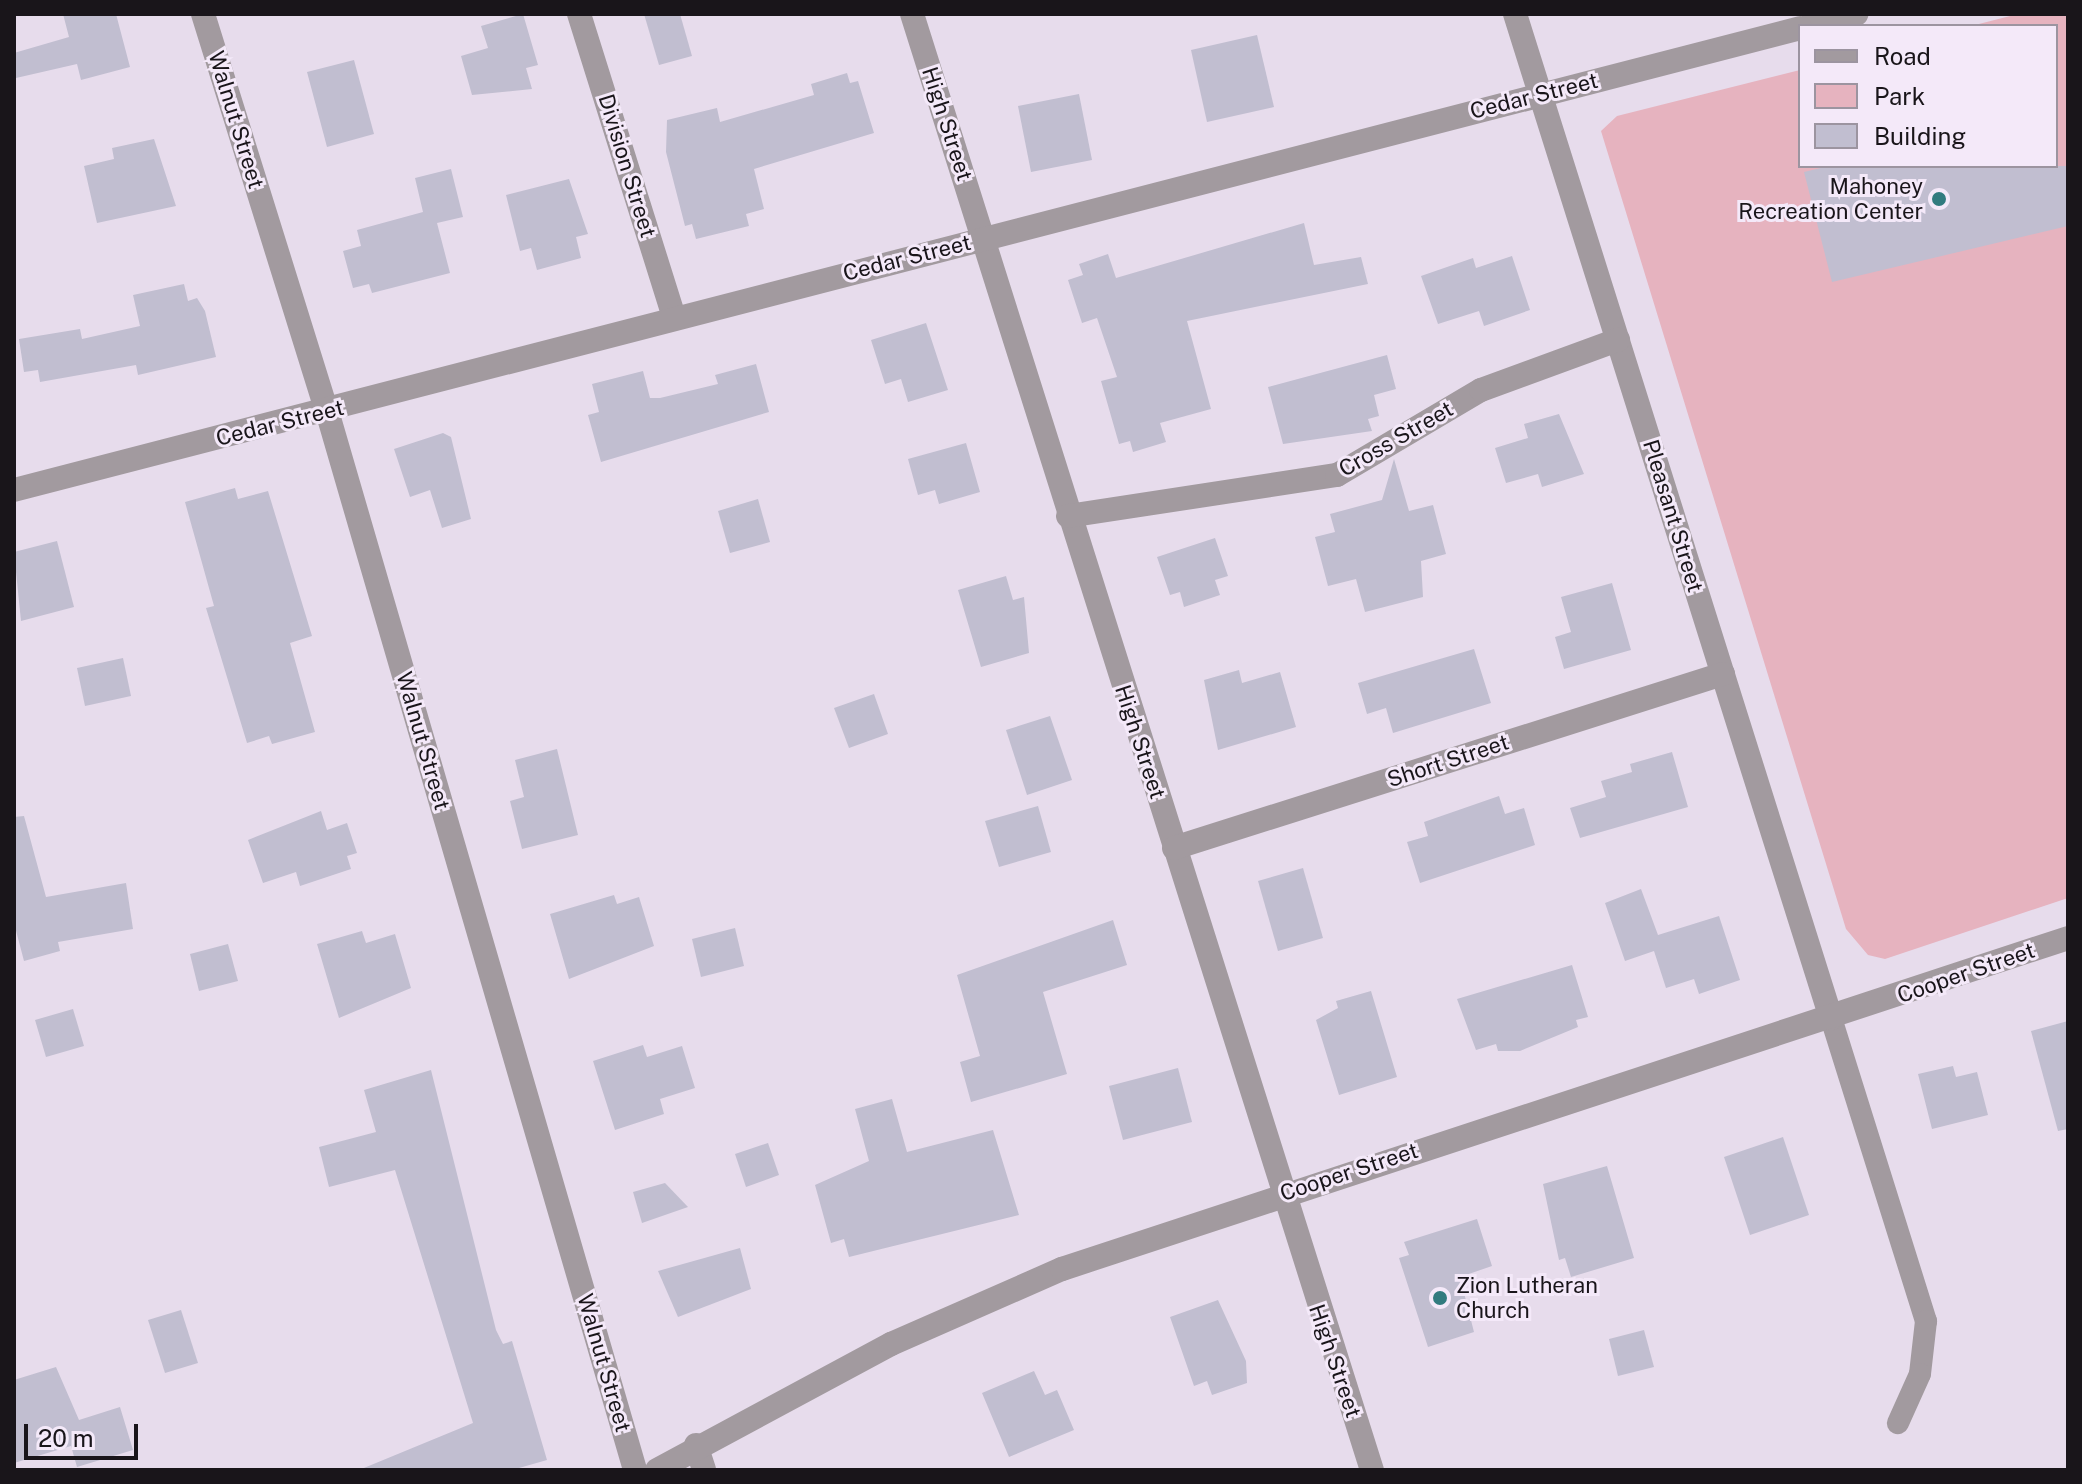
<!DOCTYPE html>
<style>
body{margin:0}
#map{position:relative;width:2082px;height:1484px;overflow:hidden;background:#e7dcec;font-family:"Public Sans",sans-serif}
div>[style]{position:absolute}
.green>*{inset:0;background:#e6b3bf}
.building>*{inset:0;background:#c1bed0}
.service>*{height:22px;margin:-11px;padding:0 11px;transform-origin:11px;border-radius:11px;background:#a29a9f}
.minor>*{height:24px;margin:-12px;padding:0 12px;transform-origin:12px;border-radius:12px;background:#a29a9f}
.dots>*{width:22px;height:22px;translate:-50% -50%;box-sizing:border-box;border:4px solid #f4e9f9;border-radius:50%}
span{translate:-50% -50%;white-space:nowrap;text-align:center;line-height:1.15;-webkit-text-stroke:6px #f4e9f9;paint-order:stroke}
.street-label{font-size:22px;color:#19151a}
.poi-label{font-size:22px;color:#19151a}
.right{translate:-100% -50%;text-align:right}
.left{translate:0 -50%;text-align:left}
.frame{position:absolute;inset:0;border:16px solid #19151a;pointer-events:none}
.legend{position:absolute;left:1798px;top:24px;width:260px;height:144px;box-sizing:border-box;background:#f4e9f9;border:2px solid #9c94a0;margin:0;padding:10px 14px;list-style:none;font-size:24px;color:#19151a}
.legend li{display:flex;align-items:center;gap:16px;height:40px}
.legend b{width:40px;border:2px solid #9c94a0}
.scale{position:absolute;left:24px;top:1424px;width:114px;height:36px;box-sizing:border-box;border:4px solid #19151a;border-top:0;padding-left:10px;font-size:24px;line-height:28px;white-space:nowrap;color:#19151a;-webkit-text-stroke:6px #f4e9f9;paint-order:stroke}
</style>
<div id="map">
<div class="green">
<i style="clip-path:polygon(2018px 14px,2068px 14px,2068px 898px,1885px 959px,1868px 955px,1846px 929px,1601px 131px,1617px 116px,1800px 70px,1800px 166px,2056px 166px,2056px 26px,1971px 26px)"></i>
</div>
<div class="building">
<i style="clip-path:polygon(63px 14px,116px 14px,130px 67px,81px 80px,77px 64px,16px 78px,14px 53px,69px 37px)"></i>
<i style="clip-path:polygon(523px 14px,538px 65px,526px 68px,532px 89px,472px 95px,461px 56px,488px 48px,481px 26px)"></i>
<i style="clip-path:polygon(644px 14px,680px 14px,692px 56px,659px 65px)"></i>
<i style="clip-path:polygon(1257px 35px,1274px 107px,1207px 122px,1191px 50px)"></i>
<i style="clip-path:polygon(354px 60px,374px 134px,327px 147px,307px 72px)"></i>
<i style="clip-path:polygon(847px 73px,850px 83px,858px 81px,874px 133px,754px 169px,764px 209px,746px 214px,749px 226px,696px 239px,692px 224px,685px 226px,666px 152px,667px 120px,717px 108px,720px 122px,814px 95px,811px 84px)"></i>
<i style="clip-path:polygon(1079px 94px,1092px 160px,1031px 172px,1018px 106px)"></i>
<i style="clip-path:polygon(154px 139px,176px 206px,97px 223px,84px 166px,114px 159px,112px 148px)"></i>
<i style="clip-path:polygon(1829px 166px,2068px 166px,2068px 226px,1832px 282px,1804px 172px)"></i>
<i style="clip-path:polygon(451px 169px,463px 217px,437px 223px,450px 273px,372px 293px,369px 284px,353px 288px,343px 251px,361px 246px,357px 230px,423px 212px,415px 178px)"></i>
<i style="clip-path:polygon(569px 179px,588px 234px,576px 237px,581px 258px,537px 270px,531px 248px,520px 251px,506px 195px)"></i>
<i style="clip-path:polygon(1304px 223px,1314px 265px,1361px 257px,1368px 284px,1187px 321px,1211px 409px,1160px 423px,1166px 442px,1133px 452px,1130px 441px,1119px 444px,1101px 381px,1117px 377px,1097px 318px,1082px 323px,1068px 280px,1083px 275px,1079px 264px,1108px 254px,1116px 278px)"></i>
<i style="clip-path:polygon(1512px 256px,1530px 310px,1484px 326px,1479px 311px,1438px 324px,1421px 276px,1473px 258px,1476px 268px)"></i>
<i style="clip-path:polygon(184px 284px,188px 301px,197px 298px,205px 311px,216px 357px,138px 375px,136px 365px,40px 382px,38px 370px,24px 372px,19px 339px,80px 329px,82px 339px,140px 326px,133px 295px)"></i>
<i style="clip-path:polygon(926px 323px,948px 390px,908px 402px,901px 379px,885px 384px,871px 340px)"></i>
<i style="clip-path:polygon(1387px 355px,1396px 389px,1374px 395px,1379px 416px,1368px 419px,1372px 431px,1283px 444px,1268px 387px)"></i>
<i style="clip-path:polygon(756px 364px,769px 412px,601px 462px,588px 415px,599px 412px,592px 384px,643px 371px,650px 398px,660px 398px,718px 384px,715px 375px)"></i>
<i style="clip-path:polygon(1559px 414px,1584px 474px,1542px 487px,1538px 474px,1506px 483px,1495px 448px,1528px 438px,1524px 424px)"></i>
<i style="clip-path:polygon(443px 433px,451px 437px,471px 519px,442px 528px,430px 490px,410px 497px,394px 449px)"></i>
<i style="clip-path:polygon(966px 443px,980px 492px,939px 504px,935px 490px,918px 495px,908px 459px)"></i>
<i style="clip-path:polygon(1394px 459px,1409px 511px,1433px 505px,1446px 554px,1421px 561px,1423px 597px,1365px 612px,1356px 579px,1328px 586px,1315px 537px,1335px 532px,1330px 514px,1382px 500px)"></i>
<i style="clip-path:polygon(235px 488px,238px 499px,268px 491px,312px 636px,290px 643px,315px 732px,272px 744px,269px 736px,247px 743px,206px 608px,214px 606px,185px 502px)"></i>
<i style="clip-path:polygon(758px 499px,770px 542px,730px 553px,718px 511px)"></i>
<i style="clip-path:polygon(1215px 538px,1228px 576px,1215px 580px,1220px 595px,1184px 607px,1180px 592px,1170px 595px,1157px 557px)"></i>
<i style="clip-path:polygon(57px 541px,74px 607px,21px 621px,14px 552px)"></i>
<i style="clip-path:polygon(1006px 576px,1013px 600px,1024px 597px,1029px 653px,981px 667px,958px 590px)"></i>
<i style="clip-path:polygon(1612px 583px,1631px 650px,1564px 669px,1555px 637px,1571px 632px,1561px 597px)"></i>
<i style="clip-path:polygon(1474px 649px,1491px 703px,1393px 733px,1386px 708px,1367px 714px,1358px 683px)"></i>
<i style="clip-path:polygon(123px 658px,131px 696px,85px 706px,77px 668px)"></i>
<i style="clip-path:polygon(1239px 670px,1242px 683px,1280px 672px,1296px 727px,1218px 750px,1204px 680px)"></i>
<i style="clip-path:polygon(874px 694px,888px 734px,849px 748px,834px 708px)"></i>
<i style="clip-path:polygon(1050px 716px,1072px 780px,1027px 795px,1006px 730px)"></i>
<i style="clip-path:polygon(557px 749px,578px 835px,522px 849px,510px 801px,524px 797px,515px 760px)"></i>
<i style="clip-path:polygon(1672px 752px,1688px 807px,1580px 838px,1570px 808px,1606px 797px,1601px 781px,1632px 772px,1630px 764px)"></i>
<i style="clip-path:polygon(1499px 796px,1505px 814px,1524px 808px,1535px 845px,1420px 883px,1407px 842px,1428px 836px,1424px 822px)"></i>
<i style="clip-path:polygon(1038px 806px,1051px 852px,999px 867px,985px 821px)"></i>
<i style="clip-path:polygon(321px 811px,327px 830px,347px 823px,357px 853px,347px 856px,351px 869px,300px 886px,296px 872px,263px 883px,248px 840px)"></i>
<i style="clip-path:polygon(24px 816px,46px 897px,126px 883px,133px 929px,58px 942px,60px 951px,24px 961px,14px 923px,14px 817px)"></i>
<i style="clip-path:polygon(1303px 868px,1323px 938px,1278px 951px,1258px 881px)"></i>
<i style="clip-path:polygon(1641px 889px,1658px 935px,1719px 916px,1740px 980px,1699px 994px,1694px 979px,1666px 988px,1654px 951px,1625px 961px,1605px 903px)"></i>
<i style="clip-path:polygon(614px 895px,617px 904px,639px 897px,654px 946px,569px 979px,550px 914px)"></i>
<i style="clip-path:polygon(1113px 920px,1127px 965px,1043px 992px,1067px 1074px,971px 1102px,960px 1062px,980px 1056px,957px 975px)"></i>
<i style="clip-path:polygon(735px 928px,744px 966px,701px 977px,692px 939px)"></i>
<i style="clip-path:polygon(362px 931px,366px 943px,395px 934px,411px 988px,339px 1018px,317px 944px)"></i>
<i style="clip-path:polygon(228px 944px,238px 981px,199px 991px,190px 954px)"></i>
<i style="clip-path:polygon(1572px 965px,1588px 1017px,1576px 1020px,1578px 1027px,1520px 1051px,1498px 1051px,1496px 1044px,1476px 1050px,1457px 999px)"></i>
<i style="clip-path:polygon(1371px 991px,1397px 1077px,1339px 1095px,1316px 1020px,1338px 1008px,1336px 1001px)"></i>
<i style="clip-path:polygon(73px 1009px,84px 1046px,46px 1057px,35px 1020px)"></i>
<i style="clip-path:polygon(2068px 1021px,2068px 1129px,2058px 1131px,2031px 1031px)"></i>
<i style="clip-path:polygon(643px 1045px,647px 1057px,682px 1046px,695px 1088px,660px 1099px,664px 1114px,615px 1130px,593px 1061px)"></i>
<i style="clip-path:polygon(1953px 1066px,1956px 1077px,1977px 1072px,1988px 1115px,1932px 1129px,1918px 1074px)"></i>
<i style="clip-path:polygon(1178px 1068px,1192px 1122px,1123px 1140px,1109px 1086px)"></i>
<i style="clip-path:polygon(431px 1070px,496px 1330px,503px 1344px,512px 1341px,547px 1460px,512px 1470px,359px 1470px,473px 1423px,395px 1170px,329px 1187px,319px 1147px,376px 1132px,364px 1090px)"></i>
<i style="clip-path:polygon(892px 1099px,907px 1152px,993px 1130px,1019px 1215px,849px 1257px,844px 1239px,831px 1243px,815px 1185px,869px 1161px,855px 1109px)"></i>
<i style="clip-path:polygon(1783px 1137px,1809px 1215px,1750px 1235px,1724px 1157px)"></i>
<i style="clip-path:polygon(768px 1143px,779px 1175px,746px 1187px,735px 1154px)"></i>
<i style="clip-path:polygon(1607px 1166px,1634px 1258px,1571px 1277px,1565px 1258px,1559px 1260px,1543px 1184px)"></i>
<i style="clip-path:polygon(665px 1183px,688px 1207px,642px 1223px,633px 1192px)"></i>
<i style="clip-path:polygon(1477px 1219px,1492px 1266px,1460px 1277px,1474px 1332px,1428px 1347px,1399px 1258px,1409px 1255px,1404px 1242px)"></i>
<i style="clip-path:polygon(740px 1248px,751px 1289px,678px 1317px,658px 1271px)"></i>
<i style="clip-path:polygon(1218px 1300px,1246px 1361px,1247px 1383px,1212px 1395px,1207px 1381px,1194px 1386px,1170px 1317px)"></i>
<i style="clip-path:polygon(181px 1310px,198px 1363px,165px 1373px,148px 1320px)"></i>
<i style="clip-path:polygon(1644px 1330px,1654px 1367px,1618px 1376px,1609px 1339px)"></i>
<i style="clip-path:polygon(56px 1367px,79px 1420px,120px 1407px,133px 1450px,77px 1467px,71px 1446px,14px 1463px,14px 1380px)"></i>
<i style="clip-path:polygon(1034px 1371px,1045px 1395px,1057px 1390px,1074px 1430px,1009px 1457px,982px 1393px)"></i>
</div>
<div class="service">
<i style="left:1831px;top:1018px;width:318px;rotate:72.6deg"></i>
<i style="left:1926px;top:1321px;width:53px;rotate:96.5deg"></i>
<i style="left:1920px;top:1374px;width:54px;rotate:114.2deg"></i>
</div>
<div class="minor">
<i style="left:203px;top:14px;width:416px;rotate:72.7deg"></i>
<i style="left:327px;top:411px;width:1103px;rotate:73.78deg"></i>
<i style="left:579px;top:14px;width:318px;rotate:72.6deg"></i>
<i style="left:912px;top:14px;width:1527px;rotate:72.47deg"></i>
<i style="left:1515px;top:14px;width:1053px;rotate:72.53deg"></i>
<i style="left:1809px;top:26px;width:49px;rotate:-14.3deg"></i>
<i style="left:14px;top:490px;width:1845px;rotate:-14.5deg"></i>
<i style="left:1068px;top:516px;width:272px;rotate:-8.7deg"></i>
<i style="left:1337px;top:475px;width:167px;rotate:-30.6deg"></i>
<i style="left:1481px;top:390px;width:146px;rotate:-20.1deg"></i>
<i style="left:1174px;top:848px;width:576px;rotate:-17.59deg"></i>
<i style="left:696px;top:1445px;width:26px;rotate:72deg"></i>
<i style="left:657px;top:1470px;width:266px;rotate:-28.3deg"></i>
<i style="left:891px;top:1344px;width:187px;rotate:-23.7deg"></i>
<i style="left:1062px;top:1269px;width:1059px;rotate:-18.21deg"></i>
</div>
<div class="dots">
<i style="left:1939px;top:199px;background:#327b7f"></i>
<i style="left:1440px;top:1298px;background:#327b7f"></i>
</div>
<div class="street-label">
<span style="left:1534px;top:96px;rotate:-14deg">Cedar Street</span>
<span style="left:236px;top:120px;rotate:73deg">Walnut Street</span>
<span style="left:947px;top:124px;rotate:72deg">High Street</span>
<span style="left:627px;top:166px;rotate:73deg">Division Street</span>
<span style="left:907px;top:258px;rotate:-14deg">Cedar Street</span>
<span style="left:280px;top:423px;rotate:-14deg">Cedar Street</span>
<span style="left:1396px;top:439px;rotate:-30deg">Cross Street</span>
<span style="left:1673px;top:516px;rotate:73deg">Pleasant Street</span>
<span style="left:423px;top:741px;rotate:74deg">Walnut Street</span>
<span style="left:1140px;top:742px;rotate:72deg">High Street</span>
<span style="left:1448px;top:761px;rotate:-18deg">Short Street</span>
<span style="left:1966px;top:973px;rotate:-19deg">Cooper Street</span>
<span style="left:1349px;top:1172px;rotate:-18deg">Cooper Street</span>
<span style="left:1335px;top:1361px;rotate:71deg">High Street</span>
<span style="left:604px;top:1363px;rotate:74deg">Walnut Street</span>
</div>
<div class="poi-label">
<span class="right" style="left:1923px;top:199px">Mahoney<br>Recreation Center</span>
<span class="left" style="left:1456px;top:1298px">Zion Lutheran<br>Church</span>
</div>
<div class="frame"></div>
<ul class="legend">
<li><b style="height:10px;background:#a29a9f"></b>Road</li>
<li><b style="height:22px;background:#e6b3bf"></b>Park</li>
<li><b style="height:22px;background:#c1bed0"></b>Building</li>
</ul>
<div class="scale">20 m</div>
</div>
